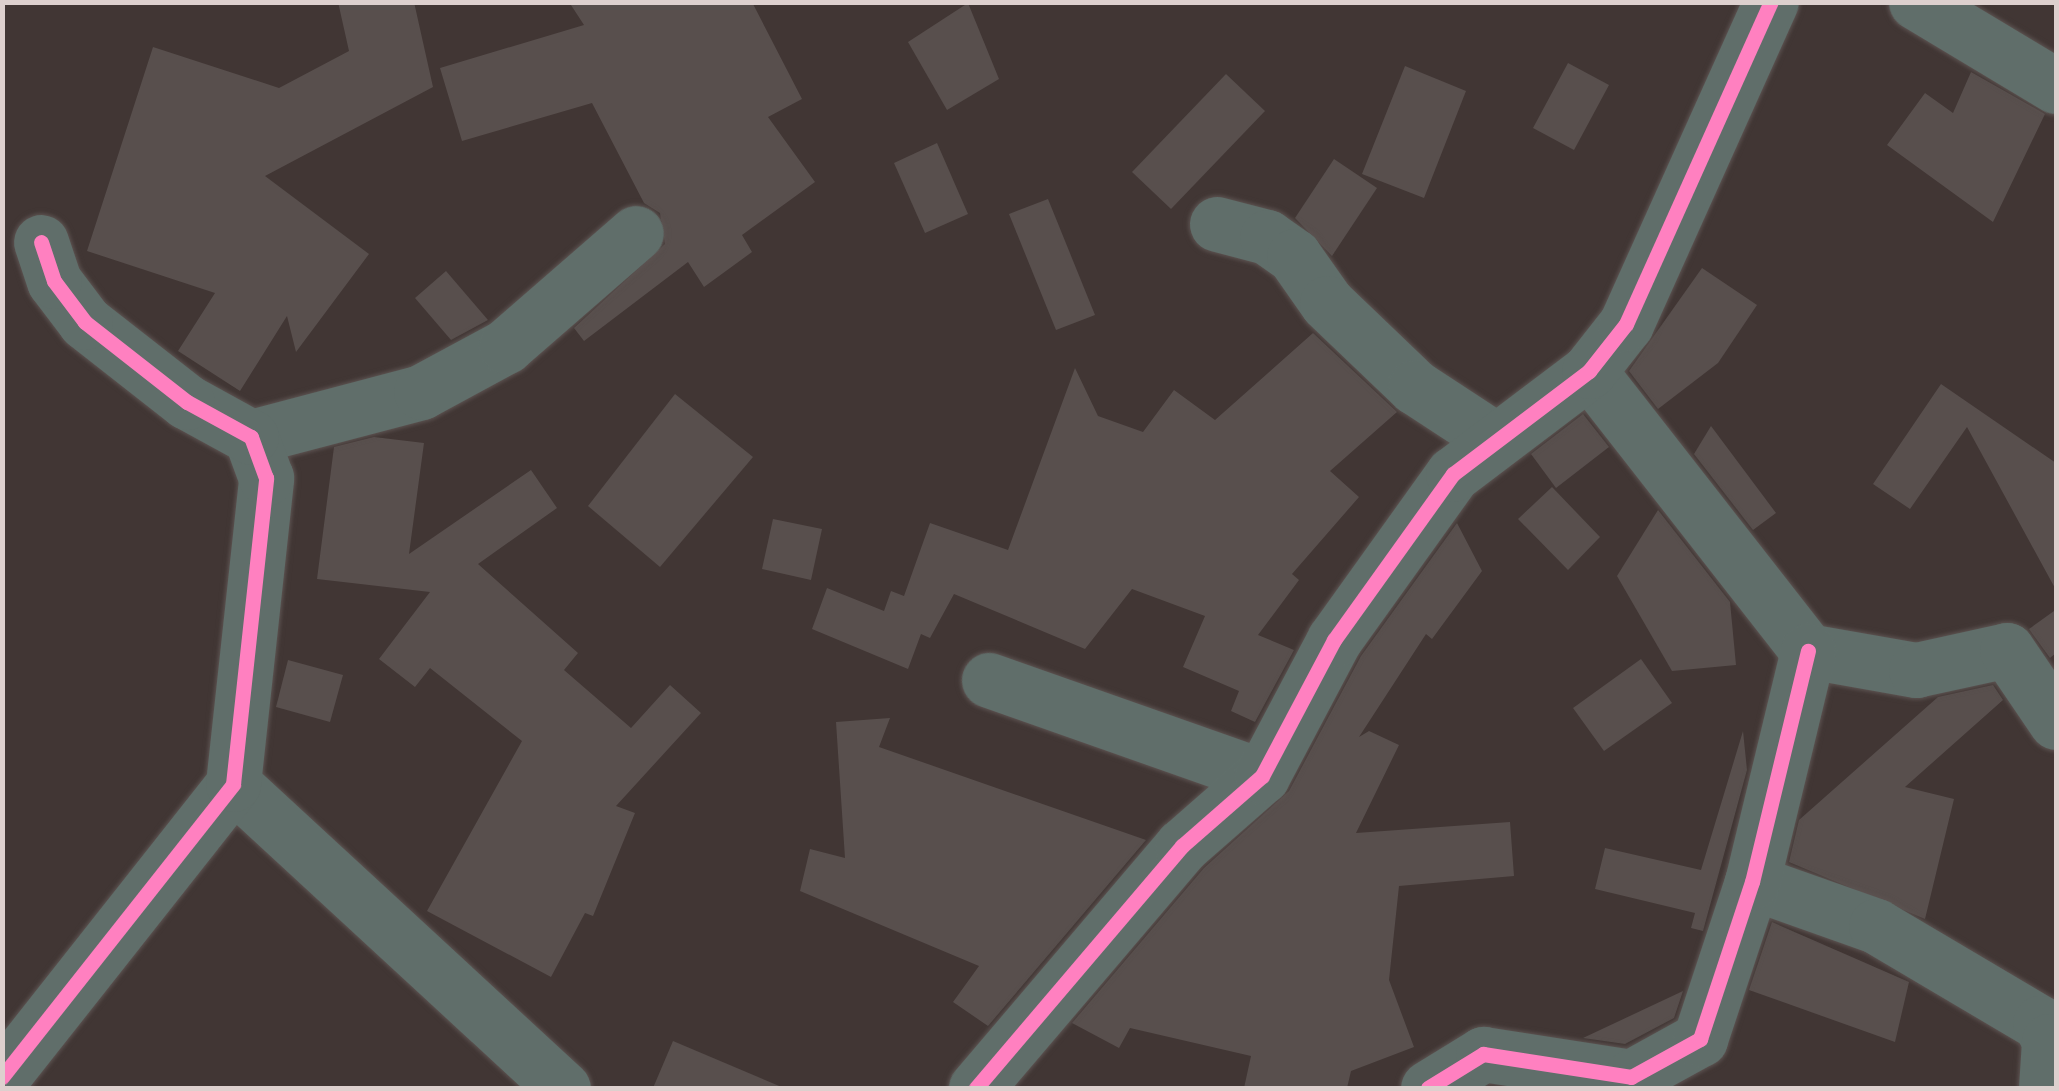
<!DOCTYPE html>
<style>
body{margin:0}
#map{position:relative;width:2059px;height:1091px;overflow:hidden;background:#413634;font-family:"Noto Sans",sans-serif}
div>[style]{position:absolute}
.building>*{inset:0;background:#584f4d}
.roads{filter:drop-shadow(0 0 2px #5c5351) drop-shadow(0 0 2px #5c5351)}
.street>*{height:55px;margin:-27.5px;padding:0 27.5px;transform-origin:27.5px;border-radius:27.5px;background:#606e6a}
.cycleway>*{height:15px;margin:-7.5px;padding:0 7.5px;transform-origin:7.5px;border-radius:7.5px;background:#ff80c0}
span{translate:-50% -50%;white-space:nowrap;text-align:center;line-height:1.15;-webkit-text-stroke:8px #46322f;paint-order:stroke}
.frame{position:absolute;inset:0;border:5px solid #ddd0ce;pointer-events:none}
</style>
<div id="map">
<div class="building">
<i style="clip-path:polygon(338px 2px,414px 2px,433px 87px,265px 176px,369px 254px,296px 352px,287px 316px,240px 391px,178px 351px,215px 293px,87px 251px,153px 47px,279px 88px,349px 51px)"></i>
<i style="clip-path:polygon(569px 2px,752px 2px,802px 99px,768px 117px,815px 182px,742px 235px,752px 252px,704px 287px,688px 262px,584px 341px,574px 328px,665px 244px,660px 213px,644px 203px,592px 103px,462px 141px,440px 68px,584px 25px)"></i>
<i style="clip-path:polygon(968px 3px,999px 79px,947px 110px,908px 42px)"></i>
<i style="clip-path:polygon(1568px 63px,1609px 85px,1574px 150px,1533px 128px)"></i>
<i style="clip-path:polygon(1405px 66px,1466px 91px,1424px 198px,1362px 174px)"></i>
<i style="clip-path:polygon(1971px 72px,2045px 114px,1993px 222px,1887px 145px,1925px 93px,1953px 113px)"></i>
<i style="clip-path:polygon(1226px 74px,1265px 111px,1171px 209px,1132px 172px)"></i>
<i style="clip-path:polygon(937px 143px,968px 214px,925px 233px,894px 163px)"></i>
<i style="clip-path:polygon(1334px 159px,1377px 188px,1332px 256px,1295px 218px)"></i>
<i style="clip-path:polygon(1048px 199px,1095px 315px,1056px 330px,1009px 214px)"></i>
<i style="clip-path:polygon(1702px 268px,1757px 305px,1718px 363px,1658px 409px,1629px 371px)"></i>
<i style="clip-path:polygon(446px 271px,488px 320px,451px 340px,415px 298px)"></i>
<i style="clip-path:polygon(1313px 333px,1397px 412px,1330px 471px,1359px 497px,1292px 574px,1299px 580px,1258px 635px,1294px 650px,1255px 722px,1231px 711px,1239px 691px,1183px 667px,1205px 616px,1132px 589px,1085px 649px,954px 594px,930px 638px,921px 634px,908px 669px,812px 629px,827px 588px,884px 611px,891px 591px,904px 596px,930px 523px,1008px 550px,1075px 368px,1098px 416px,1143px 432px,1174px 390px,1215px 420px)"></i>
<i style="clip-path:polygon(1941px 384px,2056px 463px,2056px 590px,1967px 427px,1910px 509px,1873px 484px)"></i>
<i style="clip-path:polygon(675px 394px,753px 457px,660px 567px,588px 506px)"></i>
<i style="clip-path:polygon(1583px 414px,1609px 447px,1556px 488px,1531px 454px)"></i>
<i style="clip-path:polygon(1711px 426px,1776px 513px,1753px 530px,1694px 454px)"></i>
<i style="clip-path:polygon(374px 437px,424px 443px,409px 554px,531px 470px,557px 508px,478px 564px,578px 653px,564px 670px,631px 728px,670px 685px,701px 713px,616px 806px,635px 813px,593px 916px,585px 913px,551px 977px,427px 911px,522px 741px,430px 668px,415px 687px,379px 659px,430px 592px,317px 579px,334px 447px)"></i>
<i style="clip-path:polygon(1552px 487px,1600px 537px,1568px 570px,1518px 519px)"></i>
<i style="clip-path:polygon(1658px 510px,1730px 602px,1736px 665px,1672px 671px,1617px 576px)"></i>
<i style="clip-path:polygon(773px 519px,822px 529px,811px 580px,762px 569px)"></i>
<i style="clip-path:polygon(1457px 523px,1482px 571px,1432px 639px,1426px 634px,1359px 737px,1369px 731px,1399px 745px,1356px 833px,1510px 822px,1514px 876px,1399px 886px,1389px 980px,1414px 1047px,1351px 1071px,1347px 1088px,1244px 1088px,1251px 1056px,1130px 1028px,1119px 1048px,1072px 1023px,1204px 868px,1289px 791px,1361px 656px)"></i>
<i style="clip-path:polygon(2054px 611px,2056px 653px,2050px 658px,2029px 629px)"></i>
<i style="clip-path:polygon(1641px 659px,1672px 703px,1604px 751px,1573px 708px)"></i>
<i style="clip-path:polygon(288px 660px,343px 675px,330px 722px,276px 707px)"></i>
<i style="clip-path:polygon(1993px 685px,2003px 700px,1905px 787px,1954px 799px,1925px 919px,1789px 862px,1799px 820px,1938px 697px)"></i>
<i style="clip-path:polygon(890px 718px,879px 747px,1146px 840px,988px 1026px,953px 1002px,979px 966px,800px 891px,810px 849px,845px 858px,836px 722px)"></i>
<i style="clip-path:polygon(1743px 731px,1747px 770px,1703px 931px,1691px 928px,1695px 913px,1595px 889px,1605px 848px,1701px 870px)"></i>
<i style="clip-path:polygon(1772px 922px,1909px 982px,1895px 1042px,1749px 990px)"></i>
<i style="clip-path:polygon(1683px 991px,1674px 1018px,1625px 1044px,1583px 1038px)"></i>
<i style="clip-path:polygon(673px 1041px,784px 1088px,653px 1088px)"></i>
</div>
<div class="roads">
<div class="street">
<i style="left:1916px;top:2px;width:163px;rotate:31deg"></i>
<i style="left:1217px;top:224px;width:52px;rotate:14.6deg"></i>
<i style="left:1267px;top:237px;width:33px;rotate:35deg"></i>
<i style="left:1294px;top:256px;width:57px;rotate:54.9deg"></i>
<i style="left:1327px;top:303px;width:122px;rotate:43.7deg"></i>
<i style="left:1415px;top:387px;width:97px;rotate:33.2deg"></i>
<i style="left:1589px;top:371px;width:355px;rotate:52deg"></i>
<i style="left:1808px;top:651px;width:110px;rotate:10deg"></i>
<i style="left:1916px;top:670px;width:93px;rotate:-12.4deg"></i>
<i style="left:2007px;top:650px;width:87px;rotate:55.8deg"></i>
<i style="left:251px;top:437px;width:176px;rotate:-14.8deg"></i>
<i style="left:421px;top:392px;width:97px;rotate:-28.4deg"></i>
<i style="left:506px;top:346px;width:172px;rotate:-41deg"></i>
<i style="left:989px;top:680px;width:289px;rotate:19.4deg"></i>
<i style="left:233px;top:784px;width:449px;rotate:42.7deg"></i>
<i style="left:1752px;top:882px;width:132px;rotate:19.5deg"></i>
<i style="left:1876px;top:926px;width:191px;rotate:30.6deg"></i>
<i style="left:2040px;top:1023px;width:20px;rotate:63deg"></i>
<i style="left:2049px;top:1041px;width:47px;rotate:93.7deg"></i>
<i style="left:2px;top:1077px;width:373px;rotate:-51.7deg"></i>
<i style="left:233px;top:784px;width:308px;rotate:-83.8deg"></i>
<i style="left:266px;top:478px;width:44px;rotate:-110.1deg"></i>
<i style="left:251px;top:437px;width:73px;rotate:-151.3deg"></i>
<i style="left:187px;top:402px;width:130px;rotate:-141.9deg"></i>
<i style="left:85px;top:322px;width:51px;rotate:-127.1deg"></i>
<i style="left:54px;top:281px;width:41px;rotate:-108.4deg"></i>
<i style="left:976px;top:1088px;width:318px;rotate:-49.6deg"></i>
<i style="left:1182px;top:846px;width:106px;rotate:-41.2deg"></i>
<i style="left:1262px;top:776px;width:154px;rotate:-62.1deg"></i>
<i style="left:1334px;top:640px;width:204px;rotate:-54.4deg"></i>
<i style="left:1453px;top:474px;width:171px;rotate:-37.1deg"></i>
<i style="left:1589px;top:371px;width:60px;rotate:-51.8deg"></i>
<i style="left:1626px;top:324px;width:353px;rotate:-65.8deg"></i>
<i style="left:1428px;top:1088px;width:65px;rotate:-31.7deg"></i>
<i style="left:1483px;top:1054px;width:150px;rotate:8.8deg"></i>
<i style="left:1631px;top:1077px;width:79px;rotate:-28.8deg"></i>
<i style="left:1700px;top:1039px;width:165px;rotate:-71.7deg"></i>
<i style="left:1752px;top:882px;width:238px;rotate:-76.4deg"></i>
</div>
</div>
<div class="cycleway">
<i style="left:2px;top:1077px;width:373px;rotate:-51.7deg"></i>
<i style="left:233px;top:784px;width:308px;rotate:-83.8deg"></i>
<i style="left:266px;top:478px;width:44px;rotate:-110.1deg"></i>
<i style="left:251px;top:437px;width:73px;rotate:-151.3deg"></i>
<i style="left:187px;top:402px;width:130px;rotate:-141.9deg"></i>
<i style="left:85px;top:322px;width:51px;rotate:-127.1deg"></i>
<i style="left:54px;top:281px;width:41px;rotate:-108.4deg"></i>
<i style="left:976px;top:1088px;width:318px;rotate:-49.6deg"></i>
<i style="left:1182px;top:846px;width:106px;rotate:-41.2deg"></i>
<i style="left:1262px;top:776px;width:154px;rotate:-62.1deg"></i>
<i style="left:1334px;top:640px;width:204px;rotate:-54.4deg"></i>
<i style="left:1453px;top:474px;width:171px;rotate:-37.1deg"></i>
<i style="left:1589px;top:371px;width:60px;rotate:-51.8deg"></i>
<i style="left:1626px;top:324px;width:353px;rotate:-65.8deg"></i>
<i style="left:1428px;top:1088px;width:65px;rotate:-31.7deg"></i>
<i style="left:1483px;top:1054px;width:150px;rotate:8.8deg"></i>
<i style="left:1631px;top:1077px;width:79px;rotate:-28.8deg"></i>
<i style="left:1700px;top:1039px;width:165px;rotate:-71.7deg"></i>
<i style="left:1752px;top:882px;width:238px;rotate:-76.4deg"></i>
</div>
<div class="frame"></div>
</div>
